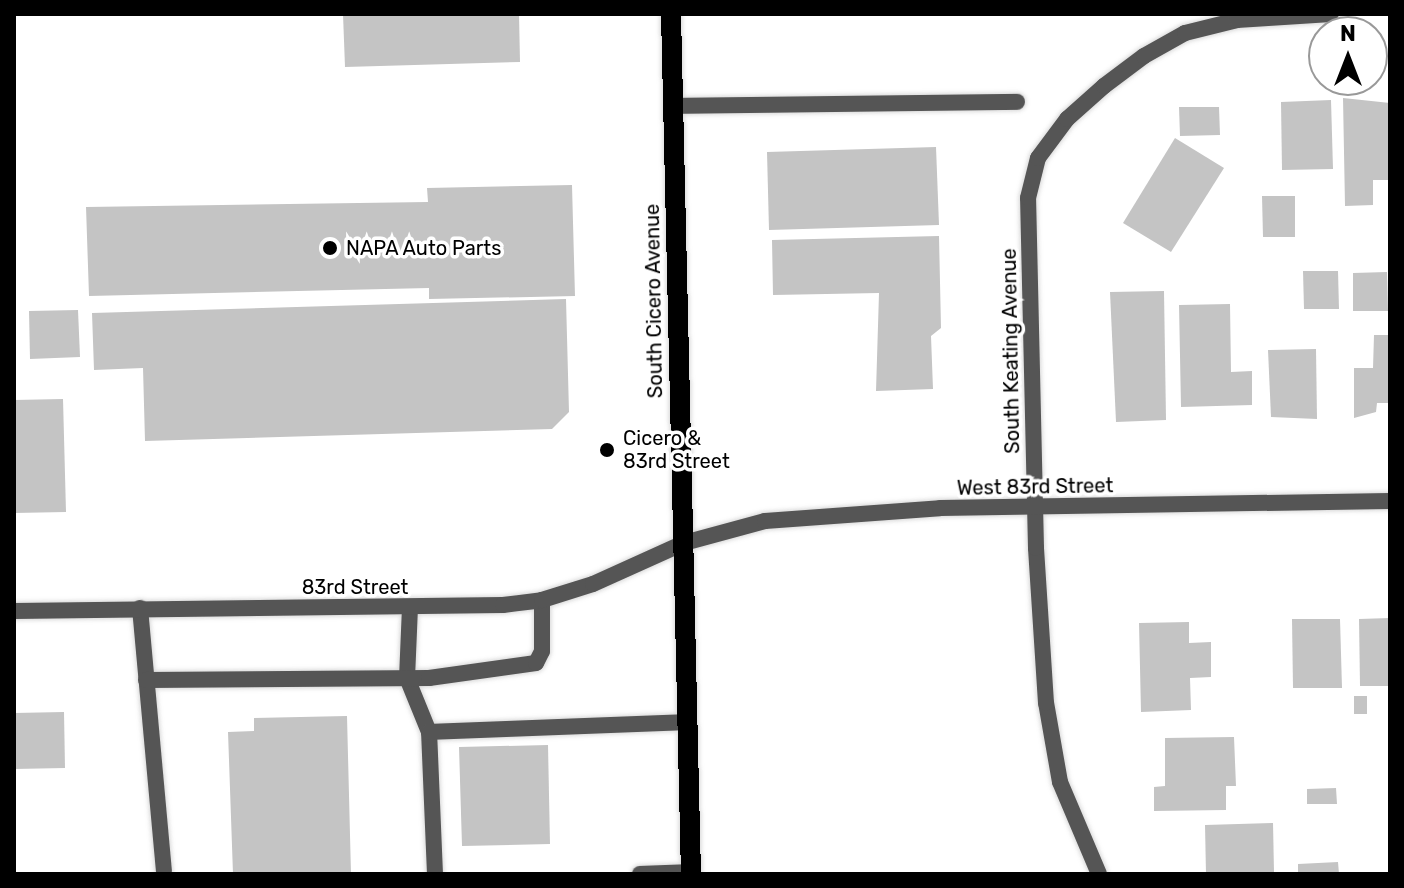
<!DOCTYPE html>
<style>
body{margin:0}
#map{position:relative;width:1404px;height:888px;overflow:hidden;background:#fff;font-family:Rubik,sans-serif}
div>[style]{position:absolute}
.building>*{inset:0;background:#c4c4c4}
.roads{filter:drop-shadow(0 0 2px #dbdbdb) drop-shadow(0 0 2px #dbdbdb)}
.service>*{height:16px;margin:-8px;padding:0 8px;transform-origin:8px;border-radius:8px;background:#555}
.minor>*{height:16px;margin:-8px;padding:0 8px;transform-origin:8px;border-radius:8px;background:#555}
.tertiary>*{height:16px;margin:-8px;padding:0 8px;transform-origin:8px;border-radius:8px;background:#555}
.primary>*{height:20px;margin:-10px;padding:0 10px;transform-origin:10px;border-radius:10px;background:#000}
.dots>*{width:22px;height:22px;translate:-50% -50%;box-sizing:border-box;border:4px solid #fff;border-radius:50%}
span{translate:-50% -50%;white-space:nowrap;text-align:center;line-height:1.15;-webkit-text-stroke:7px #fff;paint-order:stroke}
.poi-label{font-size:20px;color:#000}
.left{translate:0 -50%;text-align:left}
.street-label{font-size:20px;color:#000}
.frame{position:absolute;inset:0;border:16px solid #000;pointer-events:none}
.north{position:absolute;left:1308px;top:16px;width:80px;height:80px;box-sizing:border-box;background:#fff;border:2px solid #999;border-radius:50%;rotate:0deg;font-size:22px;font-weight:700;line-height:32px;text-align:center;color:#000}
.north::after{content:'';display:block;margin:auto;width:28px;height:36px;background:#000;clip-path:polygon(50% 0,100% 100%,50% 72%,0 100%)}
</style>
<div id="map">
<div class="building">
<i style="clip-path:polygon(343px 14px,519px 14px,520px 62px,345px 67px)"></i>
<i style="clip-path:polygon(1343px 98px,1390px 103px,1390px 180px,1373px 180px,1373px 205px,1345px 206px)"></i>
<i style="clip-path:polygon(1331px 100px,1333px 169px,1282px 170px,1281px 102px)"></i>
<i style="clip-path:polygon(1179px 107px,1219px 107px,1220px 135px,1180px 136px)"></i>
<i style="clip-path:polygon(1175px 138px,1224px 168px,1171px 252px,1123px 223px)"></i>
<i style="clip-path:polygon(936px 147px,939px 225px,769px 230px,767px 152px)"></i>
<i style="clip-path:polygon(572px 185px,575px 296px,429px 299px,429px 288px,89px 296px,86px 207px,428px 202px,427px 188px)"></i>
<i style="clip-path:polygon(1262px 196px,1295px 196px,1295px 237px,1263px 237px)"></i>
<i style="clip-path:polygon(939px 236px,941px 328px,931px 336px,933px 389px,876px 391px,879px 293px,773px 295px,772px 240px)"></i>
<i style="clip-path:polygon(1303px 271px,1338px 271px,1339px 309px,1304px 309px)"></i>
<i style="clip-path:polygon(1387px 272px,1388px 311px,1353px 311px,1353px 273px)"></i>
<i style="clip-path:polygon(1164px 291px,1166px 420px,1116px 422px,1110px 292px)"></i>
<i style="clip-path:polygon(566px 299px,569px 412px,552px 429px,145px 441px,143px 368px,94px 370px,92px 313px)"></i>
<i style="clip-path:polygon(1230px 304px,1231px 372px,1252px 371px,1252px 405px,1181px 407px,1179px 305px)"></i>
<i style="clip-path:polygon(78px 310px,80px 357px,30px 359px,29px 311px)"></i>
<i style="clip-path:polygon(1374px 335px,1390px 335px,1390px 403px,1377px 403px,1376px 412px,1354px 418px,1354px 368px,1373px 368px)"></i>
<i style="clip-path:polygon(1316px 349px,1317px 419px,1271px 417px,1268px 350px)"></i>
<i style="clip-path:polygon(63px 399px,66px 512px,14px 513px,14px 400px)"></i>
<i style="clip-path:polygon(1390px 618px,1390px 686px,1360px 686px,1359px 619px)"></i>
<i style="clip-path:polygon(1292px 619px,1340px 619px,1342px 688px,1293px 688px)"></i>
<i style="clip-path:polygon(1189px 622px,1189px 643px,1211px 642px,1211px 677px,1190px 678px,1191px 710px,1141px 712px,1139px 623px)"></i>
<i style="clip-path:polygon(1354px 696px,1367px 696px,1367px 714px,1354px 714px)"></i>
<i style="clip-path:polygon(64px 712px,65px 768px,14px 769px,14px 713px)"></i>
<i style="clip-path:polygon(347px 716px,351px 874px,233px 874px,228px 732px,254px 731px,254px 718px)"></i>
<i style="clip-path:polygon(1234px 737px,1236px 786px,1226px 786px,1226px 810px,1154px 811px,1154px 787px,1165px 786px,1165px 738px)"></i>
<i style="clip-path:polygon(548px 745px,550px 844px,462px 846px,459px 747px)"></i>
<i style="clip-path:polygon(1336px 788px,1337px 804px,1307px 804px,1307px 789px)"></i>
<i style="clip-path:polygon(1273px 823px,1274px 872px,1206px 874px,1205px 825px)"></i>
<i style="clip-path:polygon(1338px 862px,1339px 874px,1298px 874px,1298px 864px)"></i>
</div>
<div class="roads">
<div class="service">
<i style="left:673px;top:106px;width:344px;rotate:-0.7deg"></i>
<i style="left:410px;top:607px;width:71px;rotate:92.4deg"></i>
<i style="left:407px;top:678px;width:58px;rotate:67.8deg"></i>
<i style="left:140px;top:608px;width:264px;rotate:84.8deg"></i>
<i style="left:146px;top:680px;width:283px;rotate:-0.4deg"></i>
<i style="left:429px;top:678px;width:108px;rotate:-8deg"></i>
<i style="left:536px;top:663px;width:13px;rotate:-63deg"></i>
<i style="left:542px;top:651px;width:51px;rotate:-90deg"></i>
<i style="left:435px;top:874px;width:142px;rotate:-92.4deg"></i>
<i style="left:429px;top:732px;width:259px;rotate:-2.2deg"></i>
<i style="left:640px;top:874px;width:51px;rotate:-2.2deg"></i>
</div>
<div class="minor">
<i style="left:1099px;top:874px;width:100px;rotate:-113deg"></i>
<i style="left:1060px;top:782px;width:80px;rotate:-100deg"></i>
<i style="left:1046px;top:703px;width:155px;rotate:-93.7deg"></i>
<i style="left:1036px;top:548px;width:350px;rotate:-91.3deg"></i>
<i style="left:1028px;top:198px;width:41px;rotate:-76deg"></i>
<i style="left:1038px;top:158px;width:49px;rotate:-53.4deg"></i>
<i style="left:1067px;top:119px;width:50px;rotate:-41.7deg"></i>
<i style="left:1104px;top:86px;width:50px;rotate:-36.9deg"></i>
<i style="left:1144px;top:56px;width:47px;rotate:-29.3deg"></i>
<i style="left:1185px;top:33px;width:54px;rotate:-14deg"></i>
<i style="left:1237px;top:20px;width:94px;rotate:-3.7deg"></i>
</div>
<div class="tertiary">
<i style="left:14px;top:611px;width:489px;rotate:-0.7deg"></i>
<i style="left:503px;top:605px;width:39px;rotate:-7deg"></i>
<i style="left:542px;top:600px;width:53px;rotate:-17.4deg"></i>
<i style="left:593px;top:584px;width:100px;rotate:-24.3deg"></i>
<i style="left:684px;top:543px;width:84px;rotate:-15.2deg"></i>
<i style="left:765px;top:521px;width:175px;rotate:-4.2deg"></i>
<i style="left:940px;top:508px;width:450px;rotate:-0.9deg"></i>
</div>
<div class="primary">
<i style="left:671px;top:14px;width:860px;rotate:88.67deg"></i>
</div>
</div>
<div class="dots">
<i style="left:330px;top:248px;background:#000"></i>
<i style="left:607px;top:450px;background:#000"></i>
</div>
<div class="poi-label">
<span class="left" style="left:346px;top:248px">NAPA Auto Parts</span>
<span class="left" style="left:623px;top:450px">Cicero &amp;<br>83rd Street</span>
</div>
<div class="street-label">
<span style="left:654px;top:301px;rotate:-91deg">South Cicero Avenue</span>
<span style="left:1011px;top:351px;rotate:-91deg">South Keating Avenue</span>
<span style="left:1035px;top:487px;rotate:-1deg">West 83rd Street</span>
<span style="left:355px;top:587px">83rd Street</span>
</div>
<div class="frame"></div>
<div class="north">N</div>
</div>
